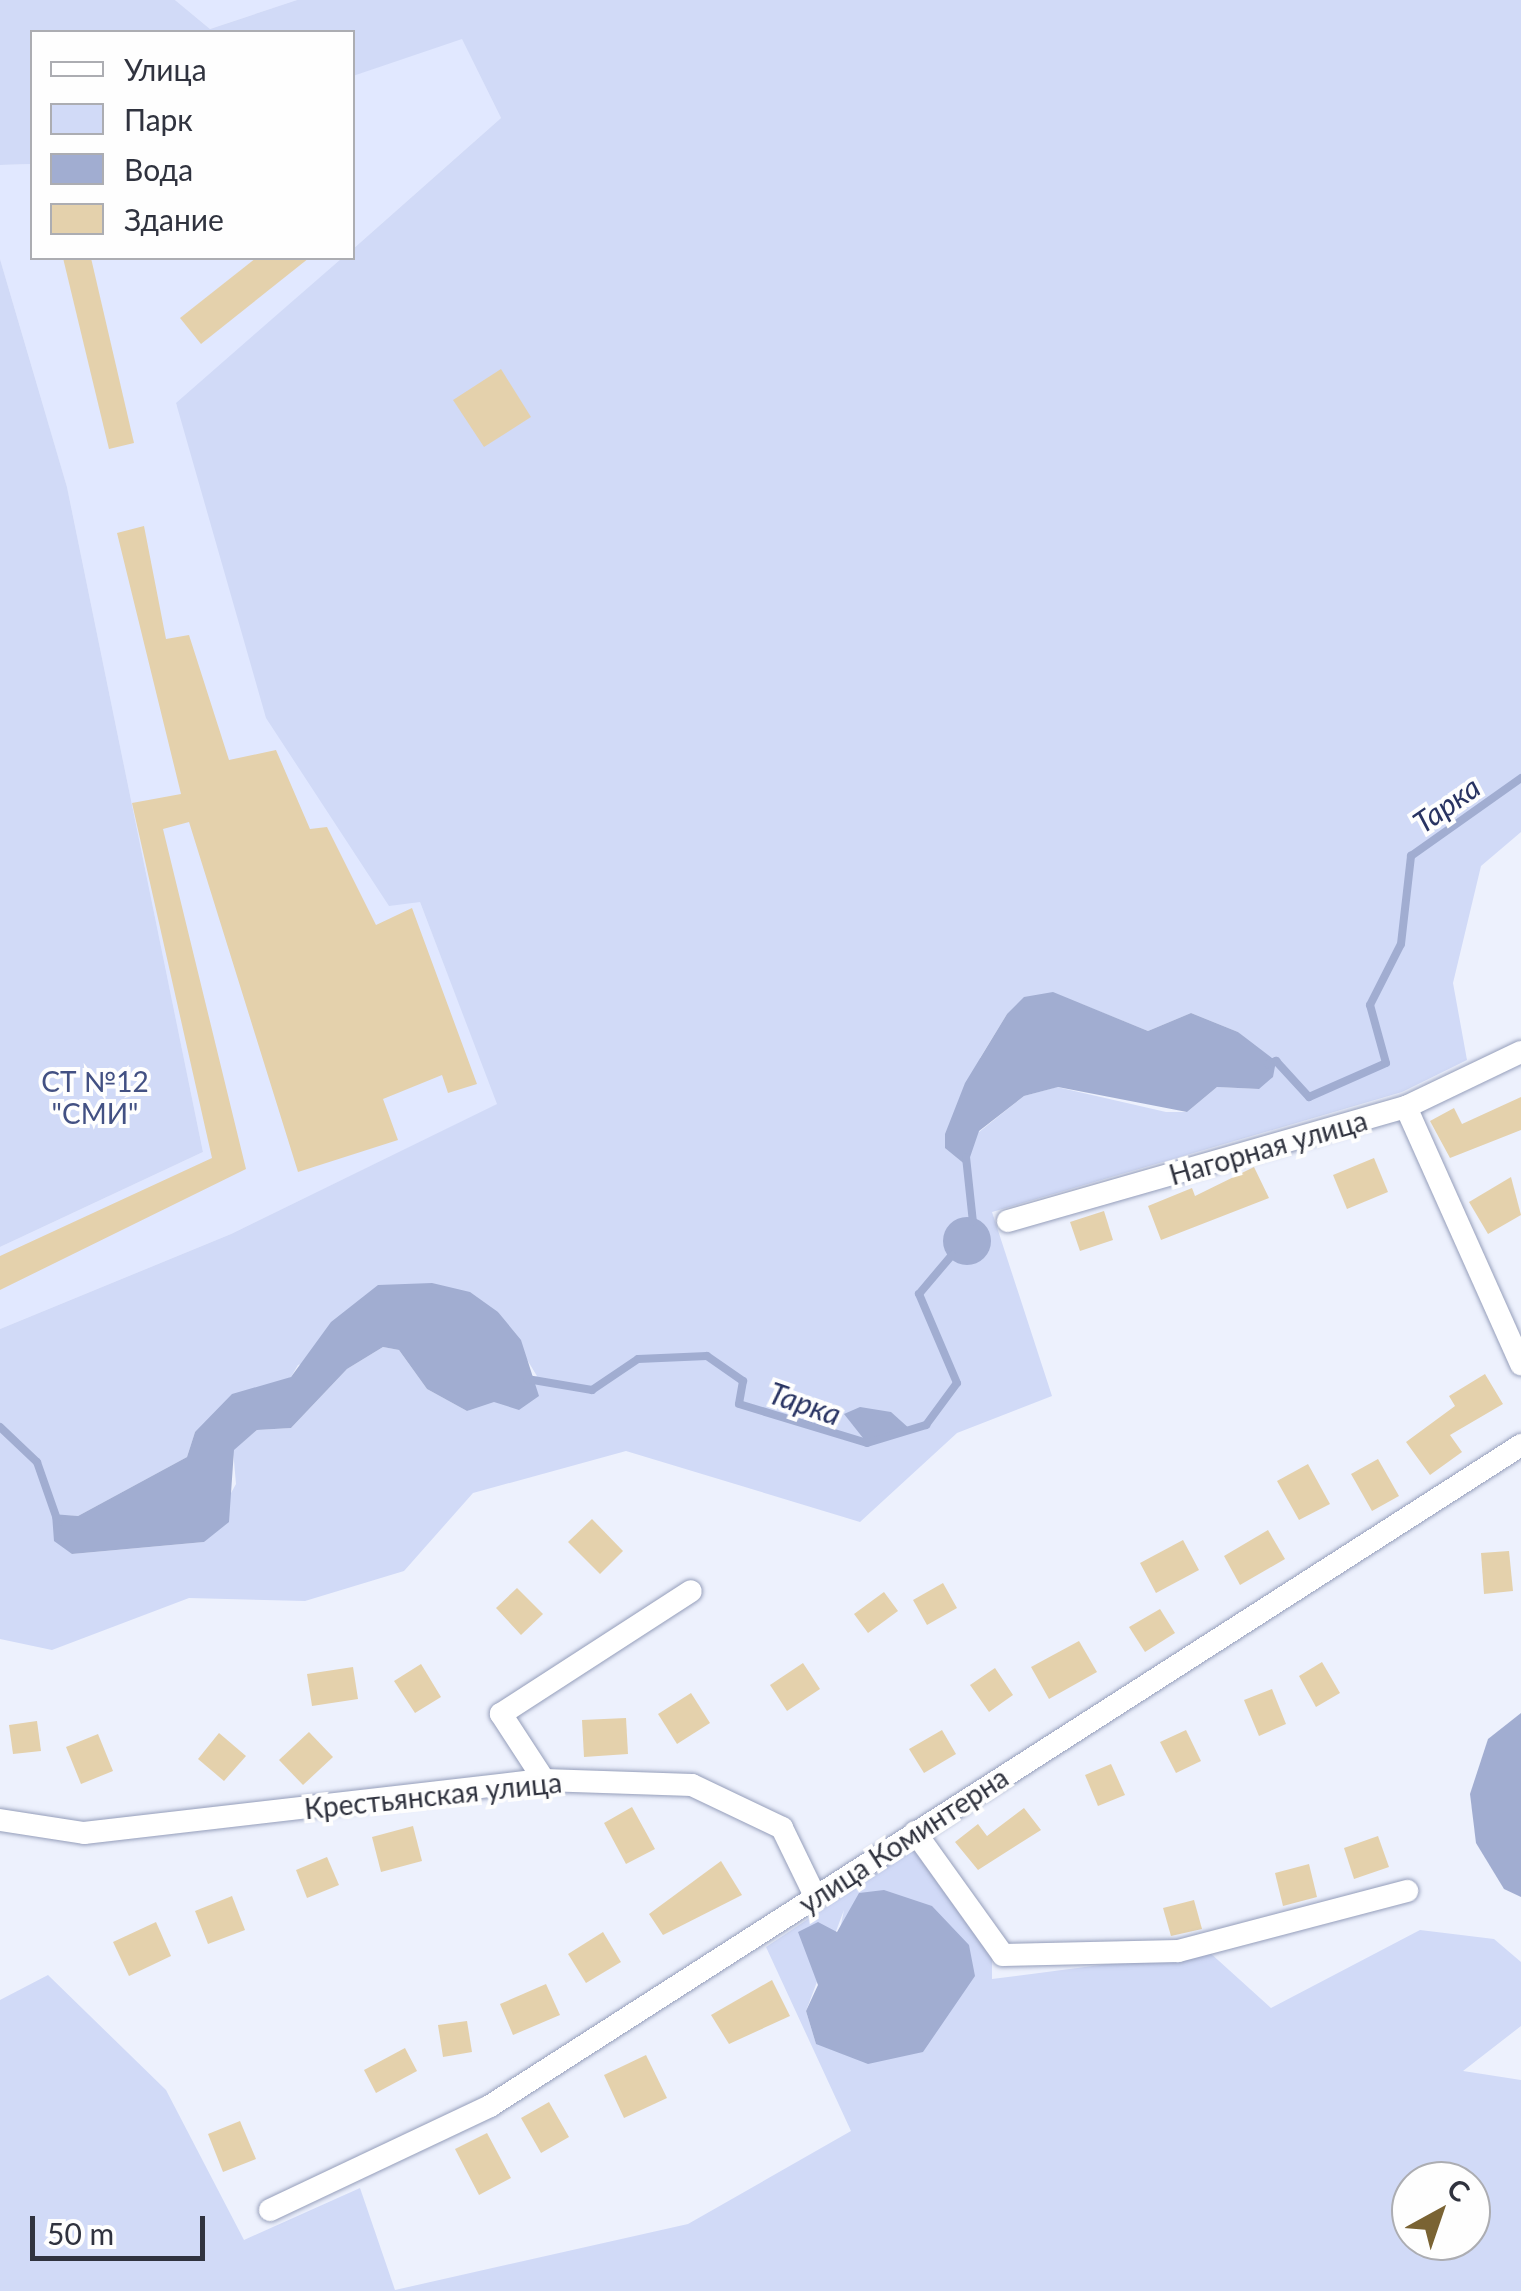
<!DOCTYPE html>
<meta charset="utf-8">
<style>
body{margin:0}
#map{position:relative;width:1521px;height:2291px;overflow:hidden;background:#edf1fd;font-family:Lato,sans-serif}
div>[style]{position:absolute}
.built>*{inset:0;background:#e1e8ff}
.green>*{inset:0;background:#d1daf7}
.water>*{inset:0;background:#a1add1}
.round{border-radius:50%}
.stream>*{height:8px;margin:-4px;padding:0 4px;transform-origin:4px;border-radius:4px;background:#a1add1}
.building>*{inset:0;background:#e4d1ac}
.roads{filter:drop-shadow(0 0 2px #959eba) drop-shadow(0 0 2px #959eba)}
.minor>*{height:22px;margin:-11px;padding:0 11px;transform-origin:11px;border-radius:11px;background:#fff}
span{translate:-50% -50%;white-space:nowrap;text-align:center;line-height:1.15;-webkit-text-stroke:8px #fefefe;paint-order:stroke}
.park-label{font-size:28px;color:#435183}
.street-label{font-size:28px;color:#30333f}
.water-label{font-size:30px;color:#283362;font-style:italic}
.legend{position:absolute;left:30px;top:30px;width:325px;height:230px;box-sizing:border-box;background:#fefefe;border:2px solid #acadb2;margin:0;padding:12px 18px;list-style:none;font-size:30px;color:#30333f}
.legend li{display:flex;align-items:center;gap:20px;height:50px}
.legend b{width:50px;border:2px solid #acadb2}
.north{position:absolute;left:1391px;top:2161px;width:100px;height:100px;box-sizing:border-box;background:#fefefe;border:2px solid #acadb2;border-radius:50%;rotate:40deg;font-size:28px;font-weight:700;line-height:40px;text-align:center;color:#30333f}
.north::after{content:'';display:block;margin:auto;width:35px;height:45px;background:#7a6333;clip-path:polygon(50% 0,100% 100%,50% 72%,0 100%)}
.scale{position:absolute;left:30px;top:2216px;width:175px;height:45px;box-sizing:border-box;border:5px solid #30333f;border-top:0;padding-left:12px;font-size:30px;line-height:35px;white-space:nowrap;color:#30333f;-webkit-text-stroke:8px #fefefe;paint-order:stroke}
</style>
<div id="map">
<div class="built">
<i style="clip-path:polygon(175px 0,297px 0,210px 29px)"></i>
<i style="clip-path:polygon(462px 38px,501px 118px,353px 249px,352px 76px)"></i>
<i style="clip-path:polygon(32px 164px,32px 258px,342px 258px,176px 404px,420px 902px,498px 1104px,231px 1234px,0 1329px,0 1247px,203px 1152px,67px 487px,0 259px,0 165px)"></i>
</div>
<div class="green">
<i style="clip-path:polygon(evenodd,0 0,175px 0,210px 29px,297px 0,1521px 0,1521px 832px,1481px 866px,1453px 983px,1467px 1060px,1402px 1092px,992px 1212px,1052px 1396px,957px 1433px,860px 1522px,626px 1451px,473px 1493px,404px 1571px,305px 1601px,189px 1598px,52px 1650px,0 1639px,0 1329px,231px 1234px,497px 1104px,420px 902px,389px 906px,266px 718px,176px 403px,342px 258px,352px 258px,353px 249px,501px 118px,462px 39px,353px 76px,352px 32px,32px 32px,32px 164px,0 165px,0 0,1079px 1003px,1148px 1031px,1191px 1013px,1238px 1032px,1253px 1045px,1259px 1089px,1217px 1087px,1187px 1112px,1166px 1112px,1057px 1087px,1024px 1096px,979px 1132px,980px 1058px,1007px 1014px,1079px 1003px,0 0,498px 1312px,537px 1376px,467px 1411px,427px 1389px,399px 1350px,383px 1347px,347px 1369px,291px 1428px,257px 1430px,233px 1450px,236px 1484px,204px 1542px,72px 1554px,52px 1515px,78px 1516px,187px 1457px,195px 1432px,291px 1377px,298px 1365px,498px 1312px)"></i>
<i style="clip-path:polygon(0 259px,67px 487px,203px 1152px,0 1247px)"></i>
<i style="clip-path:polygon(evenodd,913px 1849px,992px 1959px,992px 1979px,1208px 1951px,1271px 2008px,1420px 1930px,1494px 1939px,1521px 1962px,1521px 2026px,1463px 2071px,1521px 2080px,1521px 2291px,0 2291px,0 2000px,48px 1975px,166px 2090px,244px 2240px,360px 2188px,395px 2290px,688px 2224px,851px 2131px,766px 1947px,913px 1849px,844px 1910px,816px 2044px,806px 2011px,844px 1910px,913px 1849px,1411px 2181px,1471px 2181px,1471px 2241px,1411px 2241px,1411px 2181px)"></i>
</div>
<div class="water">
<i style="clip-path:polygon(1053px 992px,1148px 1031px,1191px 1013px,1238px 1032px,1276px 1061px,1273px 1077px,1259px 1089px,1217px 1087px,1187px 1112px,1058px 1087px,1024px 1096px,979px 1131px,967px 1166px,945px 1148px,945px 1134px,965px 1083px,1007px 1014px,1024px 997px)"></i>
<i class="round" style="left:943px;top:1217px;width:48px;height:48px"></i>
<i style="clip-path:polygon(432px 1283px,470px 1292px,498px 1312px,521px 1340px,539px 1396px,519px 1410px,494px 1402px,467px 1411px,427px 1389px,399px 1350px,383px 1347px,347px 1369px,291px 1428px,257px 1430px,234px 1450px,229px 1522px,204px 1542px,72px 1554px,54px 1541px,52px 1514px,78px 1516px,187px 1457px,195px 1432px,232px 1394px,291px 1377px,331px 1322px,378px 1285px)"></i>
<i style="clip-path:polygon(860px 1407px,891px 1412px,911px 1430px,867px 1443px,844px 1414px)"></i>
<i style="clip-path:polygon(1521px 1713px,1521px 1897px,1504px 1889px,1476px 1843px,1470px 1794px,1488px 1739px)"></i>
<i style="clip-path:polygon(884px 1890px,932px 1906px,969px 1945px,975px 1976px,923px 2052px,868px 2064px,816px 2044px,806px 2011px,818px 1985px,798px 1932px,818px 1922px,837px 1932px,859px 1893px)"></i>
</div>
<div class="stream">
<i style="left:1268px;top:1064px;width:9px;rotate:-21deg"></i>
<i style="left:1276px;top:1061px;width:49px;rotate:47.5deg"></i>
<i style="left:1309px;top:1097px;width:84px;rotate:-23.8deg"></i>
<i style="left:1386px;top:1063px;width:60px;rotate:-105.4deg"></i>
<i style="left:1370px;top:1005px;width:68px;rotate:-63.1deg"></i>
<i style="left:1401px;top:944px;width:89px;rotate:-83.5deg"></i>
<i style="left:1411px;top:856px;width:135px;rotate:-35.3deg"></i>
<i style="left:966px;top:1157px;width:65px;rotate:83.9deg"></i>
<i style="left:527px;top:1379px;width:66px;rotate:9.6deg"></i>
<i style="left:592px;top:1390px;width:55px;rotate:-34deg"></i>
<i style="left:638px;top:1359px;width:69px;rotate:-2.5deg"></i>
<i style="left:707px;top:1356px;width:44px;rotate:34.8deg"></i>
<i style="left:743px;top:1381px;width:23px;rotate:100deg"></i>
<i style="left:739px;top:1404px;width:134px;rotate:16.9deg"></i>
<i style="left:867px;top:1443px;width:62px;rotate:-17deg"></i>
<i style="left:926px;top:1425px;width:52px;rotate:-53.6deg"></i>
<i style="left:957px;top:1383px;width:97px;rotate:-113.1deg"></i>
<i style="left:919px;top:1294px;width:51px;rotate:-49.8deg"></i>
<i style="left:0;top:1427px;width:51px;rotate:43.4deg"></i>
<i style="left:37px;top:1462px;width:64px;rotate:70.7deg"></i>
</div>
<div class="building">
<i style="clip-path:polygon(63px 258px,91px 258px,134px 443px,109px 449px)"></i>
<i style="clip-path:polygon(256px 258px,309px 258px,201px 344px,180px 318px)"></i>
<i style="clip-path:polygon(501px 369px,531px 417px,484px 447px,453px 400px)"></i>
<i style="clip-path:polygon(144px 526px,166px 639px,189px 635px,229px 760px,276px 750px,310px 829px,327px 827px,376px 925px,412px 908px,477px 1084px,448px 1093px,442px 1075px,383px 1099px,398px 1140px,298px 1172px,189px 822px,163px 829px,246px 1169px,0 1290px,0 1256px,212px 1158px,132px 803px,181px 794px,117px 533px)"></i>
<i style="clip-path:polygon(1521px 1097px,1521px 1130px,1450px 1158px,1430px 1121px,1454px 1108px,1462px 1124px)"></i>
<i style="clip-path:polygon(1374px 1158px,1388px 1192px,1347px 1209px,1333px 1175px)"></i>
<i style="clip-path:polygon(1254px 1167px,1269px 1198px,1161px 1240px,1148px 1206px,1192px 1188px,1195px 1196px)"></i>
<i style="clip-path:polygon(1511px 1177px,1521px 1215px,1488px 1234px,1469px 1202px)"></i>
<i style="clip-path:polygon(1104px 1211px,1113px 1240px,1080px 1251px,1070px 1222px)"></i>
<i style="clip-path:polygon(1485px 1374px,1503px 1404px,1450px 1435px,1462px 1452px,1430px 1475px,1406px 1442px,1455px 1406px,1449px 1396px)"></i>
<i style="clip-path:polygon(1378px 1459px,1399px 1496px,1372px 1511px,1351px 1474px)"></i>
<i style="clip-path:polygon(1308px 1464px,1330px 1504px,1299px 1520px,1277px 1481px)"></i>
<i style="clip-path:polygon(592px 1519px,623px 1551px,600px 1574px,568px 1542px)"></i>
<i style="clip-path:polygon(1268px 1530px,1285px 1559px,1240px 1585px,1224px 1556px)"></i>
<i style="clip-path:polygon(1183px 1540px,1199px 1570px,1156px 1593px,1140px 1563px)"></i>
<i style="clip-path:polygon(1509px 1551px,1513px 1591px,1484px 1594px,1481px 1553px)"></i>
<i style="clip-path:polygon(943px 1583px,957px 1608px,927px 1625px,913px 1600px)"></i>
<i style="clip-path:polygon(517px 1588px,543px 1614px,521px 1635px,496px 1608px)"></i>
<i style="clip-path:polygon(884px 1592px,898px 1611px,868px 1633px,854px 1614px)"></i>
<i style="clip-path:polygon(1160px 1609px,1175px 1633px,1145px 1652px,1129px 1627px)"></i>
<i style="clip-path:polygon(1079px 1641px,1097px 1672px,1049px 1699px,1031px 1667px)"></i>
<i style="clip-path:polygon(1322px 1662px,1340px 1693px,1316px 1707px,1299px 1676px)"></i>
<i style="clip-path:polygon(803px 1663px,820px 1689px,787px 1711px,770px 1685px)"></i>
<i style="clip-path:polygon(421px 1664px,441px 1697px,415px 1713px,394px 1681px)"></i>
<i style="clip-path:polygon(353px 1667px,358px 1699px,312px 1706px,307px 1674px)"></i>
<i style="clip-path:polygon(995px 1668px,1013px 1695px,989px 1712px,970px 1685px)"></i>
<i style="clip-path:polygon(1272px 1689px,1286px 1724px,1259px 1736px,1244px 1700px)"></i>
<i style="clip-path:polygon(691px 1693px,710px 1723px,677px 1744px,658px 1714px)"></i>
<i style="clip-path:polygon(626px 1718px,628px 1754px,584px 1757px,582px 1720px)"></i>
<i style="clip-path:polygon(37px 1721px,41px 1751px,13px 1754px,9px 1725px)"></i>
<i style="clip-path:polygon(942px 1730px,956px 1754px,924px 1773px,909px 1749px)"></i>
<i style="clip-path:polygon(1186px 1730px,1201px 1761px,1176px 1773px,1160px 1742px)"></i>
<i style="clip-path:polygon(309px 1732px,333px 1757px,303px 1785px,279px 1760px)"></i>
<i style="clip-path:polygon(219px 1733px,246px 1756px,224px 1781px,198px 1759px)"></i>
<i style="clip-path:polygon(98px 1734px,113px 1771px,81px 1784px,66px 1747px)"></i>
<i style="clip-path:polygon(1111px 1764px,1125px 1795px,1098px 1806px,1085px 1775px)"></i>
<i style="clip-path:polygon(632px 1807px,655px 1849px,626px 1864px,604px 1823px)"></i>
<i style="clip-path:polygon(1024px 1808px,1041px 1830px,978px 1870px,955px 1842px,978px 1824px,987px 1836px)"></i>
<i style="clip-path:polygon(413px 1826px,422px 1861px,381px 1872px,372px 1837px)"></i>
<i style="clip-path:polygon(1378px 1836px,1389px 1867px,1354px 1879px,1344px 1848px)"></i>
<i style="clip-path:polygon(327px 1857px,339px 1885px,307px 1898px,296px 1870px)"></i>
<i style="clip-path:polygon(721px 1861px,742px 1895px,663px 1935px,649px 1914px)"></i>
<i style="clip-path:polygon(1309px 1864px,1317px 1897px,1283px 1906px,1275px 1873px)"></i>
<i style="clip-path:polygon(232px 1896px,245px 1930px,208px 1944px,195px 1911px)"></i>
<i style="clip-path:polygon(1194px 1900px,1202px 1929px,1171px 1936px,1163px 1908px)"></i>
<i style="clip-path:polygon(156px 1922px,171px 1956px,129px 1976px,113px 1942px)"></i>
<i style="clip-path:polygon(603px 1932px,621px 1962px,586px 1983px,568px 1954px)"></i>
<i style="clip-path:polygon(772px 1980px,790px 2016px,729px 2044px,711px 2015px)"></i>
<i style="clip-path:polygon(546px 1984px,560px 2015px,513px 2035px,500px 2004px)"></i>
<i style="clip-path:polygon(467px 2021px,472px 2052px,443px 2057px,438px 2025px)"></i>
<i style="clip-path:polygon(405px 2048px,417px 2071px,376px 2093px,364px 2070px)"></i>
<i style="clip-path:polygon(646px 2055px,667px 2098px,624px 2118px,604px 2075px)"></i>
<i style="clip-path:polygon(549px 2102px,569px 2137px,541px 2153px,521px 2118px)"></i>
<i style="clip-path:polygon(240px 2121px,256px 2159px,223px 2172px,208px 2134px)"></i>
<i style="clip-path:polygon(487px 2133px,511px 2178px,479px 2195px,455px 2149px)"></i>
</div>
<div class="roads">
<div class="minor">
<i style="left:1406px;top:1107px;width:282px;rotate:65.9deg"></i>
<i style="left:1008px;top:1221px;width:414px;rotate:-16deg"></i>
<i style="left:1406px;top:1107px;width:127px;rotate:-25.6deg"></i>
<i style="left:544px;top:1780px;width:79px;rotate:-123.1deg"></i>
<i style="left:501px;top:1714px;width:226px;rotate:-32.9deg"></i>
<i style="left:0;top:1820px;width:85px;rotate:8.8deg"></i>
<i style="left:84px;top:1833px;width:463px;rotate:-6.6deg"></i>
<i style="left:544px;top:1780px;width:148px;rotate:1.9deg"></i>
<i style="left:692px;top:1785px;width:100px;rotate:25.5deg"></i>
<i style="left:782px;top:1828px;width:76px;rotate:64.1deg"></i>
<i style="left:915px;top:1832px;width:151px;rotate:54.4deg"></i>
<i style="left:1003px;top:1955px;width:175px;rotate:-1.3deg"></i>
<i style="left:1178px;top:1951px;width:237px;rotate:-14.7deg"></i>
<i style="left:270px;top:2210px;width:243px;rotate:-25.3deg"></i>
<i style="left:490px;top:2106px;width:1225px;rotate:-32.66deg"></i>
</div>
</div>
<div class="park-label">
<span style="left:95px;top:1097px">СТ №12<br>"СМИ"</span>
</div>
<div class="street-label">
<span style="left:1268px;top:1147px;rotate:-16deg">Нагорная улица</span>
<span style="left:433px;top:1795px;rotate:-6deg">Крестьянская улица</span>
<span style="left:903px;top:1840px;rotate:-33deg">улица Коминтерна</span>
</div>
<div class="water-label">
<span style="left:1446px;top:804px;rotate:-35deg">Тарка</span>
<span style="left:805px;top:1403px;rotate:19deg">Тарка</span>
</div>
<ul class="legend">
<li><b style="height:12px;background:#fff"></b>Улица</li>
<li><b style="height:28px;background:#d1daf7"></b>Парк</li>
<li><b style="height:28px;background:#a1add1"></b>Вода</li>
<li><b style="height:28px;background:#e4d1ac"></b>Здание</li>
</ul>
<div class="north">С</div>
<div class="scale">50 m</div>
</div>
